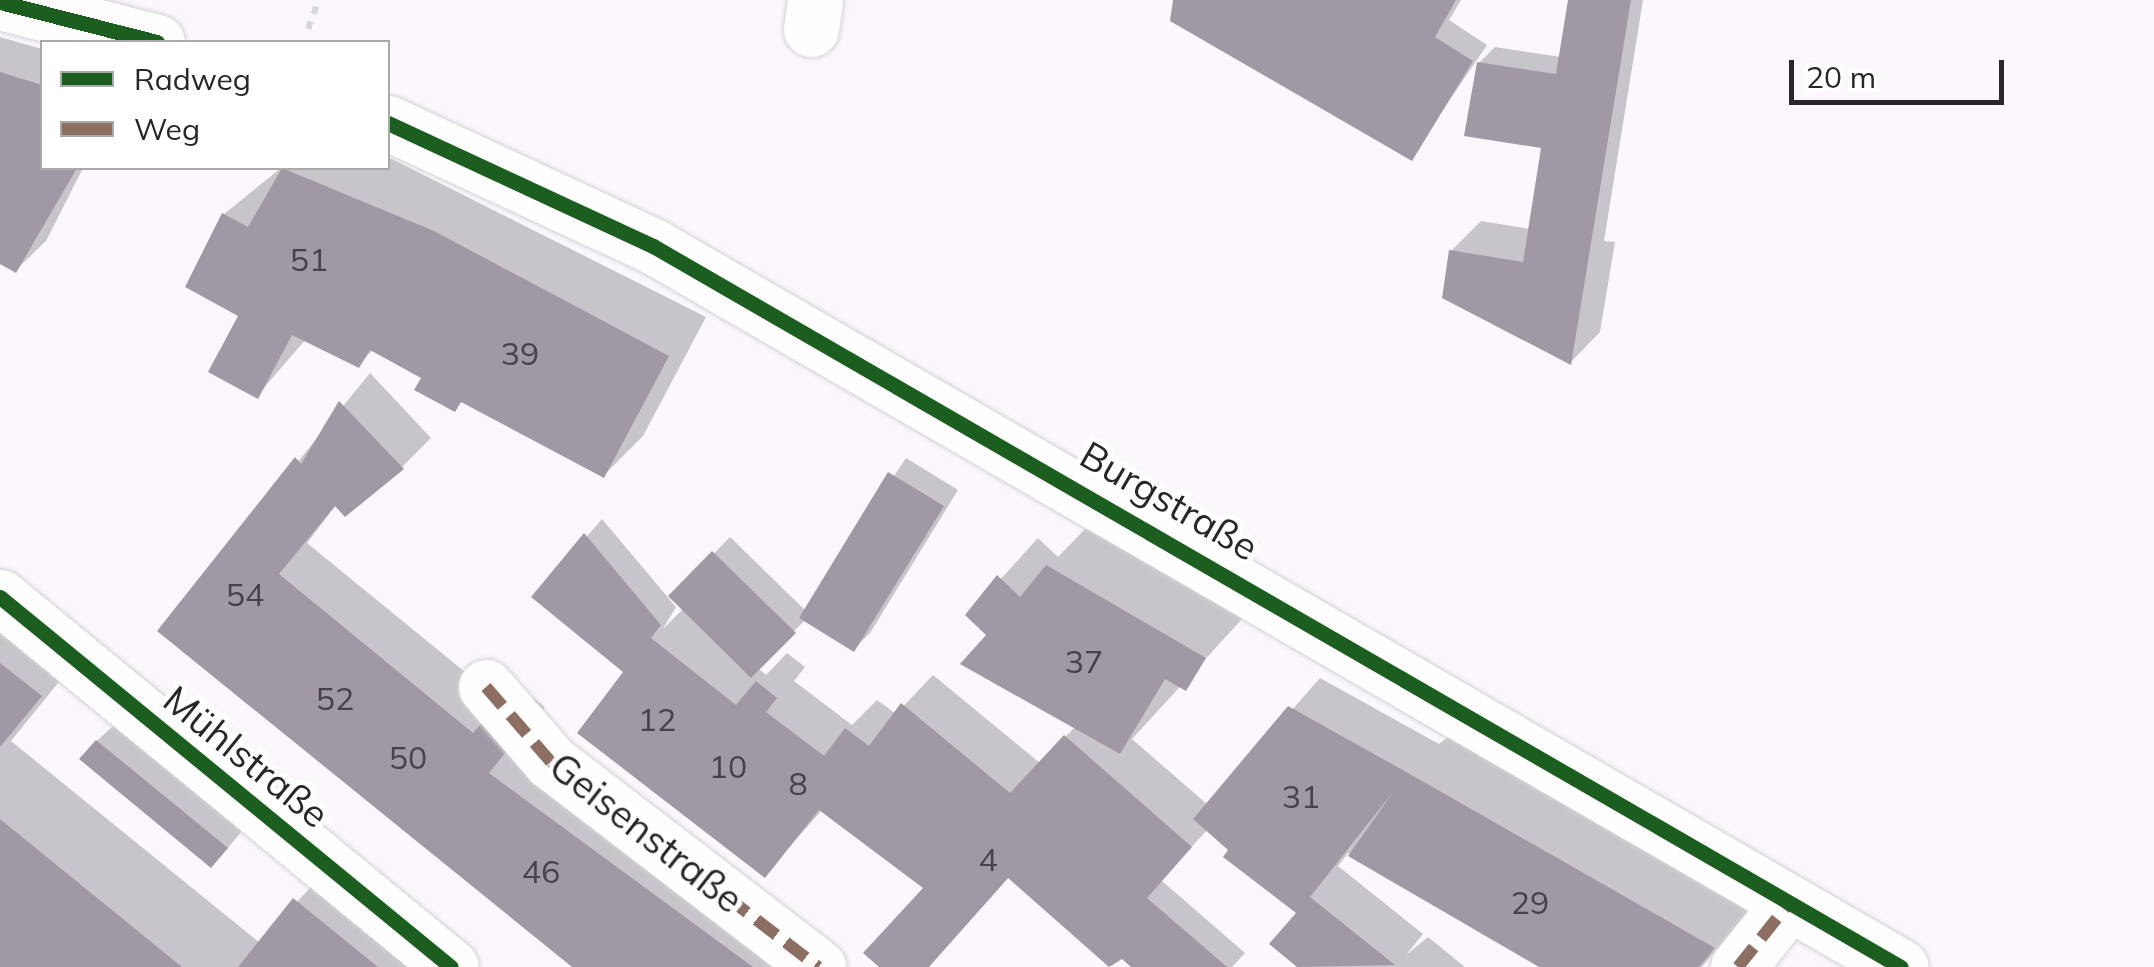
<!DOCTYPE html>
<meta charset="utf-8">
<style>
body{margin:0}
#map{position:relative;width:2154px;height:967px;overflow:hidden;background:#fbf7fd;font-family:Mulish,sans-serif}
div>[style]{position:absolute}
.shadow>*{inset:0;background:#0003}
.building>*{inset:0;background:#a198a5}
.path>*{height:6px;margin-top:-3px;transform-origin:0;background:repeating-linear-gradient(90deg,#d7d6d8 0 8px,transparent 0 16px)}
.roads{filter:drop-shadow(0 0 2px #d5d2d7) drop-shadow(0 0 2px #d5d2d7)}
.minor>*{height:55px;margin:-27.5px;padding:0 27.5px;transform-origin:27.5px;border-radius:27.5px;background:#fefeff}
.quiet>*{height:12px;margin-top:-6px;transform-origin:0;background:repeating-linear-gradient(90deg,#8d6e63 0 25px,transparent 0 37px)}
.cycleway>*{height:15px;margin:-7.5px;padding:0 7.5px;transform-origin:7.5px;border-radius:7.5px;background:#1b5e20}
span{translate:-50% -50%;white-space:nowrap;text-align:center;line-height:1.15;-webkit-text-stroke:10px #fff;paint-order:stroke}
.number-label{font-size:32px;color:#47424a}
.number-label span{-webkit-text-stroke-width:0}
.street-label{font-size:38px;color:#29252b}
.legend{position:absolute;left:40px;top:40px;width:350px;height:130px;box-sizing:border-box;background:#fff;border:2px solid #a9a8aa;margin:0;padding:12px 18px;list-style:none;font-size:30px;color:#29252b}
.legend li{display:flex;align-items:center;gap:20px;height:50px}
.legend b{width:50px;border:2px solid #a9a8aa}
.scale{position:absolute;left:1789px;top:60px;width:215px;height:45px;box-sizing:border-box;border:5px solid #29252b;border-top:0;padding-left:12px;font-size:30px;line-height:35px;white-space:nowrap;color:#29252b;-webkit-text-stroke:8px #fff;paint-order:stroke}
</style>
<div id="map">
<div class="shadow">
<i style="clip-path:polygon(1176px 0,1461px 0,1449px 20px,1487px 45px,1411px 157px)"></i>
<i style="clip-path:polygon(1570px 0,1643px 0,1604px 241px,1615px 242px,1600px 332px,1571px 362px,1451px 251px,1481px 221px,1530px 229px,1544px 146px,1479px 63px,1495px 47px,1561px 57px)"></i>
<i style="clip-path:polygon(0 37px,42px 49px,42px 168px,83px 168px,46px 241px,16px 270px,0 261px)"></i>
<i style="clip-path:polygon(388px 157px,706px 317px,643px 436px,604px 475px,463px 400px,455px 409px,425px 377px,374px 349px,358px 365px,306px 339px,257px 396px,224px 214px,281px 168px,388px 168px)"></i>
<i style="clip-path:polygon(370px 373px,431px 438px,402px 467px,337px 504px,307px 543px,503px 703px,519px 687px,545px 707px,517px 742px,813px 967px,576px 967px,160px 631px)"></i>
<i style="clip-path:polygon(906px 458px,958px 490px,870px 633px,854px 649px,806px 619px,758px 668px,766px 675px,787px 653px,805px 667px,794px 681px,852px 725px,877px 700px,896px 714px,933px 675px,1040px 763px,1076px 726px,968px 615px,1038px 538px,1058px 557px,1087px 527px,1243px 618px,1132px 739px,1208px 805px,1320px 678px,1439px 744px,1449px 736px,1751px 908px,1702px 967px,1544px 967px,1348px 853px,1338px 866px,1423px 934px,1406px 955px,1428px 937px,1465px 967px,1301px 967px,1272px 943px,1300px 913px,1208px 829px,1161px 880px,1245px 953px,1232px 967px,1134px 967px,1122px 956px,1112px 966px,1010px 876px,928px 967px,883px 967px,927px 887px,823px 809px,764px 875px,637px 660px,534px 597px,602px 519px,676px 607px,663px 629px,684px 608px,672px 596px,730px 537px,806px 611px)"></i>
<i style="clip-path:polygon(0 610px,88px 646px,11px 741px,260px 943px,334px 861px,447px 967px,0 967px)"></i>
<i style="clip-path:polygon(113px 726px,242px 831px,227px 849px,97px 741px)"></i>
</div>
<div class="building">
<i style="clip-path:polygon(1173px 0,1456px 0,1435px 37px,1473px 61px,1412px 161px,1170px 21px)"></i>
<i style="clip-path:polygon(1568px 0,1631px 0,1571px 365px,1442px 298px,1449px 250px,1523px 262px,1541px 148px,1464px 136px,1477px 62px,1556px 74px)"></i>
<i style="clip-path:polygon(0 72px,42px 85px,42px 168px,77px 168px,16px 273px,0 264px)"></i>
<i style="clip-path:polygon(282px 168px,434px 231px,669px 356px,604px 478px,461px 402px,455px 412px,414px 390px,421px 378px,370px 350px,359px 368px,292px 335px,258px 399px,208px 372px,238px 316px,185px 287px,222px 213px,248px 227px)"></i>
<i style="clip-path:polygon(339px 401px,404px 469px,345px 517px,335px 506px,279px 574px,473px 733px,488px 715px,517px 738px,489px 773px,753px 967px,572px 967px,157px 631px,295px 457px,301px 464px)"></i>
<i style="clip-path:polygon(888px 472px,944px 506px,854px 652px,799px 618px)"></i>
<i style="clip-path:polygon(584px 533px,661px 625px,651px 638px,736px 705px,756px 681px,777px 698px,766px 712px,824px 756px,845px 728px,869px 746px,901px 703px,1010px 793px,1064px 735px,1192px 847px,1147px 898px,1227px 967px,1131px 967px,1122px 959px,1109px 967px,1008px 878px,929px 967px,879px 967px,863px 953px,923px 888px,819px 810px,765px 878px,577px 733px,623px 672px,531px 597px)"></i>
<i style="clip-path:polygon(712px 551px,796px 633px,751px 678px,668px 596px)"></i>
<i style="clip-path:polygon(1046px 565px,1206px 658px,1186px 691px,1165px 679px,1120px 754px,960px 664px,986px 635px,965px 615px,997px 575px,1020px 597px)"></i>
<i style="clip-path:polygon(0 663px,42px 696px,0 747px)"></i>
<i style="clip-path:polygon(1288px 706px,1408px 773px,1715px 948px,1699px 967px,1539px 967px,1348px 856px,1393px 792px,1310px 897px,1395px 965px,1297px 967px,1269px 944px,1296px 913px,1223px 857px,1228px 850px,1193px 819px)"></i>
<i style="clip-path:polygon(96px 740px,228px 848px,211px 868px,79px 759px)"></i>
<i style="clip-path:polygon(0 819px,182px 967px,0 967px)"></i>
<i style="clip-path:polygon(293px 898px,378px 967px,238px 967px)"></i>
</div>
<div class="path">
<i style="left:308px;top:29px;width:30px;rotate:-70deg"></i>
</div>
<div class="roads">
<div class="minor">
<i style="left:0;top:2px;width:162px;rotate:14.3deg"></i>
<i style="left:811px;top:29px;width:29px;rotate:-82deg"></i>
<i style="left:388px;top:123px;width:292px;rotate:24.9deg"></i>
<i style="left:653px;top:246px;width:1441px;rotate:30.02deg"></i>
<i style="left:0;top:597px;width:583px;rotate:39.37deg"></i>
<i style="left:486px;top:687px;width:99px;rotate:49.1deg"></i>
<i style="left:551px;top:762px;width:337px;rotate:37.5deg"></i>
<i style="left:1738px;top:967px;width:82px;rotate:-51.4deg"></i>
</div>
</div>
<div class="quiet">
<i style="left:486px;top:687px;width:99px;rotate:49.1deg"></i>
<i style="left:551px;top:762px;width:337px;rotate:37.5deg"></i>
<i style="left:1738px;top:967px;width:82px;rotate:-51.4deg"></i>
</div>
<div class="cycleway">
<i style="left:0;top:2px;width:162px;rotate:14.3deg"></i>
<i style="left:388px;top:123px;width:292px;rotate:24.9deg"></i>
<i style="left:653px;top:246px;width:1441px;rotate:30.02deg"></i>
<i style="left:0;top:597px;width:583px;rotate:39.37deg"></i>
</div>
<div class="number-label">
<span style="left:309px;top:259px">51</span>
<span style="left:520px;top:353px">39</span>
<span style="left:245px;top:594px">54</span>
<span style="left:1084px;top:661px">37</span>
<span style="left:335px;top:698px">52</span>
<span style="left:657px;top:719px">12</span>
<span style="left:408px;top:757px">50</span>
<span style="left:728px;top:766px">10</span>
<span style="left:798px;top:783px">8</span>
<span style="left:1301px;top:796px">31</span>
<span style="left:988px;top:859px">4</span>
<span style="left:541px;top:871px">46</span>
<span style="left:1530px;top:902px">29</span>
</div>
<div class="street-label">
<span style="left:1169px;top:501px;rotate:30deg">Burgstraße</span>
<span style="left:246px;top:757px;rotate:39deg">Mühlstraße</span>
<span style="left:646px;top:833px;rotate:38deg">Geisenstraße</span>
</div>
<ul class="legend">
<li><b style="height:12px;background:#1b5e20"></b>Radweg</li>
<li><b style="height:12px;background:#8d6e63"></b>Weg</li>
</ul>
<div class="scale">20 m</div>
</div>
